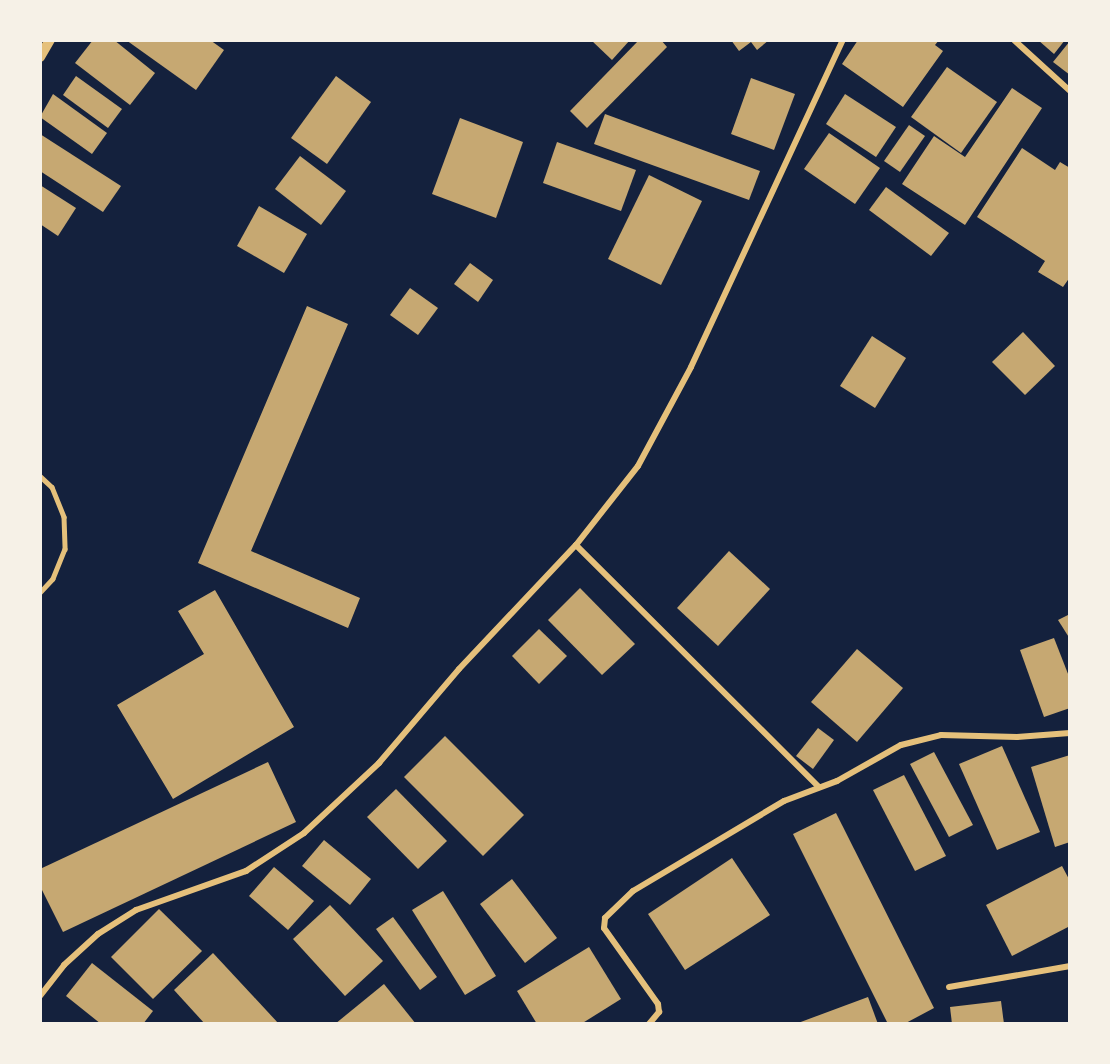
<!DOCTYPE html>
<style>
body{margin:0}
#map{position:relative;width:1110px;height:1064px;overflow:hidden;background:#14213d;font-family:"Alegreya Sans",sans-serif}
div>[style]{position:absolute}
.building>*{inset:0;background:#c6a872}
.service>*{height:4.5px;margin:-2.25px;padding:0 2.25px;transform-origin:2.25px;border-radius:2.25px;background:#e5c07b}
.minor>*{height:6px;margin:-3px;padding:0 3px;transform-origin:3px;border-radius:3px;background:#e5c07b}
.tertiary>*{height:10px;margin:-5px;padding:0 5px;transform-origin:5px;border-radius:5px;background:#e5c07b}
span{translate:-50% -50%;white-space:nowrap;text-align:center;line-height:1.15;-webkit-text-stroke:6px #f6f1e7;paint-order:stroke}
.frame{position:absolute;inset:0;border:42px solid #f6f1e7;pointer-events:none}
</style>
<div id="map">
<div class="building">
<i style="clip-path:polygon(93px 40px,114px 40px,155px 73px,130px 105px,75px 63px)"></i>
<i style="clip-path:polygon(126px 40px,210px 40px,224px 50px,196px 90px)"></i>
<i style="clip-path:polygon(591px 40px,630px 40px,612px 60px)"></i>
<i style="clip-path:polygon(639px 40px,661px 40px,667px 47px,587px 128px,570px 111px)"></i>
<i style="clip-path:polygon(731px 40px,769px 40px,757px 50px,751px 42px,739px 51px)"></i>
<i style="clip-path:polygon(858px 40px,939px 40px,935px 45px,943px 51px,903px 107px,842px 64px)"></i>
<i style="clip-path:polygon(1038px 40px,1065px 40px,1054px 54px)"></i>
<i style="clip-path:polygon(1070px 41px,1070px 75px,1053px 62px)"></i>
<i style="clip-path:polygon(947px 67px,997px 102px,961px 153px,911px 117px)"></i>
<i style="clip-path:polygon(76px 76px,122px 109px,108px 128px,63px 95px)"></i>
<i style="clip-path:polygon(336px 76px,371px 102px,327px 164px,291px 138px)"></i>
<i style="clip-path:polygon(751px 78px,795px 94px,774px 150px,731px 134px)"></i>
<i style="clip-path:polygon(1012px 88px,1042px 108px,965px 225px,902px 184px,934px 136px,965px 157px)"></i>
<i style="clip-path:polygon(53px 94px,107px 133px,92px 154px,40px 117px)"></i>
<i style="clip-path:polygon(845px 94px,896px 127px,876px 157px,826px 124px)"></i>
<i style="clip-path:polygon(605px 114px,760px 171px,749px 200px,594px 144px)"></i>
<i style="clip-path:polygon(460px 118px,523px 142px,496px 218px,432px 194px)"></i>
<i style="clip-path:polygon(909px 125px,925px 136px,900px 172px,884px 161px)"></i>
<i style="clip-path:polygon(829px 133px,880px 168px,855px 204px,804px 169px)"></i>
<i style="clip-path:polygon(40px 134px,121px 186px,103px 212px,40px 171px)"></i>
<i style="clip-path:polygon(557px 142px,636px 170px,621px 211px,543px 183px)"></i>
<i style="clip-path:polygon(1022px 148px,1055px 170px,1060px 162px,1070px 168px,1070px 277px,1063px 287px,1038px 272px,1045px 261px,977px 217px)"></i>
<i style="clip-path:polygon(300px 156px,346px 191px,321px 225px,275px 189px)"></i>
<i style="clip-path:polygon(649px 175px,702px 201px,661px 285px,608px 259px)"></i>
<i style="clip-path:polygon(40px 185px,76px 208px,58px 236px,40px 224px)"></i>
<i style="clip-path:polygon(886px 187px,949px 233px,931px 256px,869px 210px)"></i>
<i style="clip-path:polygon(259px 206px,307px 234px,284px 273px,237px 246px)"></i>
<i style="clip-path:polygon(470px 263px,493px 280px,478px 302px,454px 284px)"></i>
<i style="clip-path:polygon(410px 288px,438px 308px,418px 335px,390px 315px)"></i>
<i style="clip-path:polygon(307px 306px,348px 324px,251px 551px,360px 598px,348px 628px,198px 563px)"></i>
<i style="clip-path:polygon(1023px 332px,1055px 366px,1025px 395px,992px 362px)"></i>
<i style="clip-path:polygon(872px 336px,906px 358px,875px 408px,840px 386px)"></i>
<i style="clip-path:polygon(729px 551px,770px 589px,718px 646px,677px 608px)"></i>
<i style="clip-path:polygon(580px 588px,635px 644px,602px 675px,548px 620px)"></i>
<i style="clip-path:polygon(215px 590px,294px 727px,173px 799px,117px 705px,204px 654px,178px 611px)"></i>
<i style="clip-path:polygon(1070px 614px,1070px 639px,1058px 620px)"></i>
<i style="clip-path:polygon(539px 629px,567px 656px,539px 684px,512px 656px)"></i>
<i style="clip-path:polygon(1054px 638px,1070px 679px,1070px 708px,1044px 717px,1020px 650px)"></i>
<i style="clip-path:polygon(857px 649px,903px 688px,857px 742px,811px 702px)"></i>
<i style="clip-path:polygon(818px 728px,834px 740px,813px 769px,796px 756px)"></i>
<i style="clip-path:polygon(445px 736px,524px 815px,483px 856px,404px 777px)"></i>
<i style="clip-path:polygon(1002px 746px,1040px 832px,997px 850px,959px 764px)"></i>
<i style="clip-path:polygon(934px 752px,973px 825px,949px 837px,910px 764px)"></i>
<i style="clip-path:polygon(1070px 755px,1070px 842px,1055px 847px,1031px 767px)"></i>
<i style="clip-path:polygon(268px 762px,296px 822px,63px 932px,40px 886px,40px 869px)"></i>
<i style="clip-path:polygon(904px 775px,946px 856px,915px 871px,873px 790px)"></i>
<i style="clip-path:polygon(396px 789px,447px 841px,418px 869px,367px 817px)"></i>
<i style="clip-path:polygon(836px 813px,934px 1008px,904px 1024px,888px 1024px,793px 834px)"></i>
<i style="clip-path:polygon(324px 840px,371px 879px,350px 905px,302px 866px)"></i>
<i style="clip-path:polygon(732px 858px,770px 915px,685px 970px,648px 914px)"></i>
<i style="clip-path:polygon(1062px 866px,1070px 881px,1070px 926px,1012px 956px,986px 905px)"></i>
<i style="clip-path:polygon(274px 867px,314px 901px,288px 930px,249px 896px)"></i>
<i style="clip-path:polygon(512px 879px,557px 938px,525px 963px,480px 904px)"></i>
<i style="clip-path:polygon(443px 891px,496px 976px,465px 995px,412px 910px)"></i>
<i style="clip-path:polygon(330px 905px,383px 961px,345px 996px,293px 939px)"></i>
<i style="clip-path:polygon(159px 909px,202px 951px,153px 999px,111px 957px)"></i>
<i style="clip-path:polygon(393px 917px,437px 977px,420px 990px,376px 929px)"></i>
<i style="clip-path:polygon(589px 947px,621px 999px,581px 1024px,537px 1024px,517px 991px)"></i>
<i style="clip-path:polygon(213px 953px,279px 1024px,205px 1024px,174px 990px)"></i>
<i style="clip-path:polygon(92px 963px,153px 1011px,143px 1024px,101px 1024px,66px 996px)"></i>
<i style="clip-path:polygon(384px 984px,416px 1024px,335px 1024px)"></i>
<i style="clip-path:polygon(868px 997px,878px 1024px,798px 1024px,798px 1023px)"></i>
<i style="clip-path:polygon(1001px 1001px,1004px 1024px,952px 1024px,950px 1007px)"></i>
</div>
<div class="service">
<i style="left:40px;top:476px;width:16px;rotate:43deg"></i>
<i style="left:52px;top:487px;width:32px;rotate:68deg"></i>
<i style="left:64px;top:517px;width:32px;rotate:88deg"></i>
<i style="left:65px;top:549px;width:32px;rotate:112deg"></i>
<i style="left:53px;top:579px;width:19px;rotate:133deg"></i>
</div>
<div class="minor">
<i style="left:1014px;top:40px;width:76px;rotate:42.3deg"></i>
<i style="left:576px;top:545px;width:343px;rotate:44.9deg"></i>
<i style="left:949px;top:987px;width:123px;rotate:-9.8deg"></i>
<i style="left:40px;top:996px;width:39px;rotate:-52deg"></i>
<i style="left:64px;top:965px;width:46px;rotate:-42.4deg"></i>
<i style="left:98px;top:934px;width:45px;rotate:-32.3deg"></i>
<i style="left:136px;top:910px;width:117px;rotate:-19.5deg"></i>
<i style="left:246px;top:871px;width:69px;rotate:-33.2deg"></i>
<i style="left:304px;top:833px;width:103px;rotate:-43deg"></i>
<i style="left:379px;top:763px;width:123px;rotate:-49.6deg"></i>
<i style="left:459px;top:669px;width:170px;rotate:-46.7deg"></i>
<i style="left:576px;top:545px;width:100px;rotate:-51.9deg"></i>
<i style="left:638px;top:466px;width:112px;rotate:-61.8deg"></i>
<i style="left:691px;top:367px;width:361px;rotate:-65.1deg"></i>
<i style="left:649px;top:1024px;width:16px;rotate:-50deg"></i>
<i style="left:659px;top:1012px;width:8px;rotate:-97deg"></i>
<i style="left:658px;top:1004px;width:93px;rotate:-125.4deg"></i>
<i style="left:604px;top:928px;width:10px;rotate:-84deg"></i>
<i style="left:605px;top:918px;width:39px;rotate:-44deg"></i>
<i style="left:633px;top:891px;width:176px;rotate:-30.8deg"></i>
<i style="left:784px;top:801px;width:57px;rotate:-20.7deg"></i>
<i style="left:837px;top:781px;width:73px;rotate:-29.4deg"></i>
<i style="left:901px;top:745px;width:41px;rotate:-14deg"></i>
<i style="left:941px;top:735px;width:76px;rotate:1.5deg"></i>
<i style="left:1017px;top:737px;width:53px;rotate:-4.3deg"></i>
</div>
<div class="tertiary">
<i style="left:40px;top:57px;width:20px;rotate:-60deg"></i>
</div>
<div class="frame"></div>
</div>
